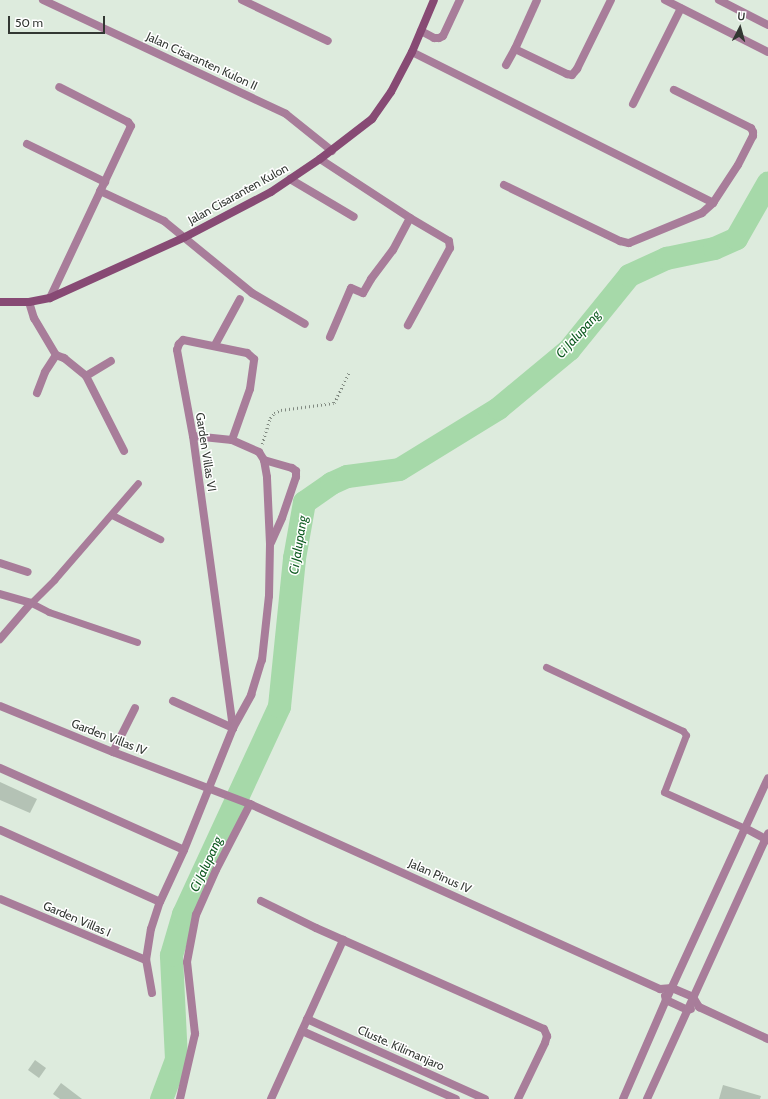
<!DOCTYPE html>
<style>
body{margin:0}
#map{position:relative;width:768px;height:1099px;overflow:hidden;background:#ddebdd;font-family:Cabin,sans-serif}
div>[style]{position:absolute}
.river>*{height:23px;margin:-11.5px;padding:0 11.5px;transform-origin:11.5px;border-radius:11.5px;background:#a6d9a9}
.building>*{inset:0;background:#b4c2b5}
.path>*{height:2.5px;margin-top:-1.25px;transform-origin:0;background:repeating-linear-gradient(90deg,#808980 0 1px,transparent 0 4px)}
.service>*{height:7px;margin:-3.5px;padding:0 3.5px;transform-origin:3.5px;border-radius:3.5px;background:#a87d9a}
.minor>*{height:8px;margin:-4px;padding:0 4px;transform-origin:4px;border-radius:4px;background:#a87d9a}
.secondary>*{height:8px;margin:-4px;padding:0 4px;transform-origin:4px;border-radius:4px;background:#874a74}
span{translate:-50% -50%;white-space:nowrap;text-align:center;line-height:1.15;-webkit-text-stroke:3px #fff;paint-order:stroke}
.street-label{font-size:12px;color:#323732}
.water-label{font-size:13px;color:#0e5a20;font-style:italic}
.north{position:absolute;left:720px;top:8px;width:40px;height:40px;-webkit-text-stroke:3px #fff;paint-order:stroke;rotate:6deg;font-size:11px;font-weight:700;line-height:16px;text-align:center;color:#323732}
.north::after{content:'';display:block;margin:auto;width:14px;height:18px;background:#323732;clip-path:polygon(50% 0,100% 100%,50% 72%,0 100%)}
.scale{position:absolute;left:8px;top:16px;width:97px;height:18px;box-sizing:border-box;border:2px solid #323732;border-top:0;padding-left:5px;font-size:12px;line-height:14px;white-space:nowrap;color:#323732;-webkit-text-stroke:3px #fff;paint-order:stroke}
</style>
<div id="map">
<div class="river">
<i style="left:161px;top:1099px;width:43px;rotate:-69.4deg"></i>
<i style="left:176px;top:1059px;width:104px;rotate:-92.8deg"></i>
<i style="left:171px;top:955px;width:43px;rotate:-73.7deg"></i>
<i style="left:183px;top:914px;width:229px;rotate:-65.2deg"></i>
<i style="left:279px;top:706px;width:149px;rotate:-84.2deg"></i>
<i style="left:294px;top:558px;width:57px;rotate:-79.9deg"></i>
<i style="left:304px;top:502px;width:33px;rotate:-35deg"></i>
<i style="left:331px;top:483px;width:17px;rotate:-24deg"></i>
<i style="left:347px;top:476px;width:52px;rotate:-7.7deg"></i>
<i style="left:399px;top:469px;width:116px;rotate:-31.6deg"></i>
<i style="left:498px;top:408px;width:92px;rotate:-39.7deg"></i>
<i style="left:569px;top:349px;width:95px;rotate:-51deg"></i>
<i style="left:629px;top:275px;width:41px;rotate:-24.7deg"></i>
<i style="left:666px;top:258px;width:49px;rotate:-11.8deg"></i>
<i style="left:714px;top:248px;width:24px;rotate:-24deg"></i>
<i style="left:736px;top:238px;width:64px;rotate:-60.3deg"></i>
</div>
<div class="building">
<i style="clip-path:polygon(0 782px,37px 799px,30px 813px,0 800px)"></i>
<i style="clip-path:polygon(35px 1060px,46px 1068px,39px 1078px,28px 1070px)"></i>
<i style="clip-path:polygon(61px 1083px,82px 1099px,60px 1099px,53px 1094px)"></i>
<i style="clip-path:polygon(723px 1085px,761px 1096px,760px 1099px,719px 1099px)"></i>
</div>
<div class="path">
<i style="left:262px;top:444px;width:27px;rotate:-73deg"></i>
<i style="left:270px;top:418px;width:6px;rotate:-51deg"></i>
<i style="left:274px;top:413px;width:8px;rotate:-23deg"></i>
<i style="left:281px;top:410px;width:53px;rotate:-7.5deg"></i>
<i style="left:334px;top:403px;width:34px;rotate:-64deg"></i>
</div>
<div class="service">
<i style="left:112px;top:515px;width:54px;rotate:26.6deg"></i>
<i style="left:137px;top:642px;width:93px;rotate:-161.2deg"></i>
<i style="left:49px;top:612px;width:20px;rotate:-153deg"></i>
<i style="left:31px;top:603px;width:33px;rotate:-45deg"></i>
<i style="left:54px;top:580px;width:128px;rotate:-49.1deg"></i>
<i style="left:546px;top:667px;width:151px;rotate:25deg"></i>
<i style="left:683px;top:731px;width:5px;rotate:53deg"></i>
<i style="left:686px;top:735px;width:61px;rotate:111.1deg"></i>
<i style="left:664px;top:792px;width:89px;rotate:24deg"></i>
</div>
<div class="minor">
<i style="left:43px;top:0;width:268px;rotate:25.1deg"></i>
<i style="left:286px;top:114px;width:59px;rotate:38.8deg"></i>
<i style="left:242px;top:0;width:95px;rotate:25.5deg"></i>
<i style="left:537px;top:0;width:54px;rotate:114.2deg"></i>
<i style="left:515px;top:49px;width:58px;rotate:25.7deg"></i>
<i style="left:567px;top:74px;width:5px;rotate:11deg"></i>
<i style="left:572px;top:75px;width:8px;rotate:-50deg"></i>
<i style="left:577px;top:69px;width:77px;rotate:-63.8deg"></i>
<i style="left:665px;top:0;width:115px;rotate:26.8deg"></i>
<i style="left:719px;top:0;width:55px;rotate:27deg"></i>
<i style="left:421px;top:31px;width:15px;rotate:28deg"></i>
<i style="left:434px;top:38px;width:5px"></i>
<i style="left:439px;top:38px;width:4px;rotate:-27deg"></i>
<i style="left:443px;top:36px;width:40px;rotate:-65deg"></i>
<i style="left:412px;top:52px;width:337px;rotate:26.6deg"></i>
<i style="left:713px;top:203px;width:45px;rotate:-56.7deg"></i>
<i style="left:738px;top:165px;width:33px;rotate:-63deg"></i>
<i style="left:753px;top:136px;width:4px;rotate:-90deg"></i>
<i style="left:753px;top:132px;width:4px;rotate:-117deg"></i>
<i style="left:751px;top:128px;width:86px;rotate:-153.7deg"></i>
<i style="left:506px;top:65px;width:18px;rotate:-61deg"></i>
<i style="left:633px;top:104px;width:107px;rotate:-63.4deg"></i>
<i style="left:27px;top:144px;width:87px;rotate:26deg"></i>
<i style="left:320px;top:159px;width:108px;rotate:33.2deg"></i>
<i style="left:410px;top:218px;width:45px;rotate:30.5deg"></i>
<i style="left:449px;top:241px;width:7px;rotate:82deg"></i>
<i style="left:450px;top:248px;width:88px;rotate:118.6deg"></i>
<i style="left:290px;top:179px;width:74px;rotate:30.7deg"></i>
<i style="left:504px;top:185px;width:129px;rotate:25.8deg"></i>
<i style="left:620px;top:241px;width:9px;rotate:13deg"></i>
<i style="left:629px;top:243px;width:79px;rotate:-22.3deg"></i>
<i style="left:702px;top:213px;width:15px;rotate:-42deg"></i>
<i style="left:100px;top:191px;width:71px;rotate:25.1deg"></i>
<i style="left:164px;top:221px;width:114px;rotate:39.3deg"></i>
<i style="left:252px;top:293px;width:61px;rotate:30.3deg"></i>
<i style="left:50px;top:298px;width:190px;rotate:-64.8deg"></i>
<i style="left:131px;top:126px;width:5px;rotate:-127deg"></i>
<i style="left:128px;top:122px;width:77px;rotate:-153.1deg"></i>
<i style="left:29px;top:302px;width:17px;rotate:73deg"></i>
<i style="left:34px;top:318px;width:43px;rotate:59.3deg"></i>
<i style="left:56px;top:355px;width:9px;rotate:21deg"></i>
<i style="left:64px;top:358px;width:28px;rotate:39deg"></i>
<i style="left:86px;top:376px;width:29px;rotate:-31deg"></i>
<i style="left:330px;top:337px;width:53px;rotate:-66.8deg"></i>
<i style="left:351px;top:288px;width:13px;rotate:23deg"></i>
<i style="left:363px;top:293px;width:16px;rotate:-60deg"></i>
<i style="left:371px;top:279px;width:36px;rotate:-53deg"></i>
<i style="left:393px;top:250px;width:36px;rotate:-62deg"></i>
<i style="left:215px;top:345px;width:52px;rotate:-61.5deg"></i>
<i style="left:86px;top:376px;width:84px;rotate:63.1deg"></i>
<i style="left:37px;top:393px;width:22px;rotate:-69deg"></i>
<i style="left:45px;top:372px;width:20px;rotate:-57deg"></i>
<i style="left:232px;top:440px;width:54px;rotate:-70.6deg"></i>
<i style="left:250px;top:389px;width:30px;rotate:-82deg"></i>
<i style="left:254px;top:359px;width:9px;rotate:-139deg"></i>
<i style="left:247px;top:353px;width:65px;rotate:-168.5deg"></i>
<i style="left:183px;top:340px;width:6px;rotate:135deg"></i>
<i style="left:179px;top:344px;width:6px;rotate:108deg"></i>
<i style="left:177px;top:350px;width:87px;rotate:79.5deg"></i>
<i style="left:193px;top:436px;width:295px;rotate:82.2deg"></i>
<i style="left:264px;top:460px;width:29px;rotate:16deg"></i>
<i style="left:292px;top:468px;width:5px;rotate:37deg"></i>
<i style="left:296px;top:471px;width:6px;rotate:90deg"></i>
<i style="left:296px;top:477px;width:43px;rotate:108.9deg"></i>
<i style="left:282px;top:518px;width:27px;rotate:114deg"></i>
<i style="left:0;top:563px;width:29px;rotate:18deg"></i>
<i style="left:0;top:594px;width:32px;rotate:16deg"></i>
<i style="left:31px;top:603px;width:48px;rotate:130.7deg"></i>
<i style="left:173px;top:701px;width:66px;rotate:24.2deg"></i>
<i style="left:0;top:706px;width:122px;rotate:22.2deg"></i>
<i style="left:113px;top:752px;width:147px;rotate:20.8deg"></i>
<i style="left:250px;top:804px;width:450px;rotate:24.3deg"></i>
<i style="left:660px;top:989px;width:12px;rotate:-5deg"></i>
<i style="left:672px;top:988px;width:23px;rotate:23deg"></i>
<i style="left:693px;top:997px;width:12px;rotate:59deg"></i>
<i style="left:699px;top:1007px;width:76px;rotate:24.9deg"></i>
<i style="left:113px;top:752px;width:49px;rotate:-63.4deg"></i>
<i style="left:0;top:768px;width:201px;rotate:24deg"></i>
<i style="left:745px;top:828px;width:26px;rotate:28deg"></i>
<i style="left:0;top:830px;width:175px;rotate:24.2deg"></i>
<i style="left:0;top:899px;width:158px;rotate:22.7deg"></i>
<i style="left:261px;top:901px;width:61px;rotate:26.1deg"></i>
<i style="left:316px;top:928px;width:249px;rotate:23.9deg"></i>
<i style="left:544px;top:1029px;width:8px;rotate:67deg"></i>
<i style="left:547px;top:1036px;width:7px;rotate:106deg"></i>
<i style="left:545px;top:1043px;width:62px;rotate:115.7deg"></i>
<i style="left:152px;top:993px;width:34px;rotate:-100deg"></i>
<i style="left:146px;top:960px;width:31px;rotate:-81deg"></i>
<i style="left:151px;top:929px;width:28px;rotate:-72deg"></i>
<i style="left:160px;top:902px;width:57px;rotate:-65.2deg"></i>
<i style="left:184px;top:850px;width:131px;rotate:-68.1deg"></i>
<i style="left:233px;top:728px;width:38px;rotate:-61deg"></i>
<i style="left:251px;top:695px;width:37px;rotate:-73deg"></i>
<i style="left:262px;top:660px;width:64px;rotate:-83.8deg"></i>
<i style="left:269px;top:596px;width:52px;rotate:-88.9deg"></i>
<i style="left:270px;top:544px;width:67px;rotate:-92.6deg"></i>
<i style="left:267px;top:477px;width:17px;rotate:-100deg"></i>
<i style="left:264px;top:460px;width:9px;rotate:-122deg"></i>
<i style="left:259px;top:452px;width:30px;rotate:-156deg"></i>
<i style="left:232px;top:440px;width:39px;rotate:-174deg"></i>
<i style="left:665px;top:996px;width:4px;rotate:76deg"></i>
<i style="left:666px;top:1000px;width:23px;rotate:25deg"></i>
<i style="left:687px;top:1010px;width:4px;rotate:-14deg"></i>
<i style="left:307px;top:1019px;width:195px;rotate:24.2deg"></i>
<i style="left:302px;top:1031px;width:168px;rotate:23.8deg"></i>
<i style="left:180px;top:1099px;width:67px;rotate:-77deg"></i>
<i style="left:195px;top:1034px;width:72px;rotate:-96.3deg"></i>
<i style="left:187px;top:962px;width:48px;rotate:-79.2deg"></i>
<i style="left:196px;top:915px;width:49px;rotate:-66deg"></i>
<i style="left:216px;top:870px;width:74px;rotate:-62.7deg"></i>
<i style="left:271px;top:1099px;width:175px;rotate:-65.6deg"></i>
<i style="left:623px;top:1099px;width:108px;rotate:-66.5deg"></i>
<i style="left:666px;top:1000px;width:244px;rotate:-65.3deg"></i>
<i style="left:647px;top:1099px;width:292px;rotate:-65.5deg"></i>
</div>
<div class="secondary">
<i style="left:0;top:302px;width:29px"></i>
<i style="left:29px;top:302px;width:21px;rotate:-11deg"></i>
<i style="left:50px;top:298px;width:148px;rotate:-24.3deg"></i>
<i style="left:185px;top:237px;width:97px;rotate:-27.6deg"></i>
<i style="left:271px;top:192px;width:59px;rotate:-34deg"></i>
<i style="left:320px;top:159px;width:66px;rotate:-37.6deg"></i>
<i style="left:372px;top:119px;width:33px;rotate:-55deg"></i>
<i style="left:391px;top:92px;width:45px;rotate:-62.3deg"></i>
<i style="left:412px;top:52px;width:56px;rotate:-67.1deg"></i>
</div>
<div class="street-label">
<span style="left:202px;top:61px;rotate:25deg">Jalan Cisaranten Kulon II</span>
<span style="left:238px;top:194px;rotate:-29deg">Jalan Cisaranten Kulon</span>
<span style="left:206px;top:452px;rotate:81deg">Garden Villas VI</span>
<span style="left:109px;top:737px;rotate:21deg">Garden Villas IV</span>
<span style="left:440px;top:876px;rotate:24deg">Jalan Pinus IV</span>
<span style="left:77px;top:919px;rotate:23deg">Garden Villas I</span>
<span style="left:401px;top:1048px;rotate:24deg">Cluste. Kilimanjaro</span>
</div>
<div class="water-label">
<span style="left:578px;top:334px;rotate:-48deg">Ci Jalupang</span>
<span style="left:298px;top:545px;rotate:-81deg">Ci Jalupang</span>
<span style="left:206px;top:864px;rotate:-65deg">Ci Jalupang</span>
</div>
<div class="north">U</div>
<div class="scale">50 m</div>
</div>
